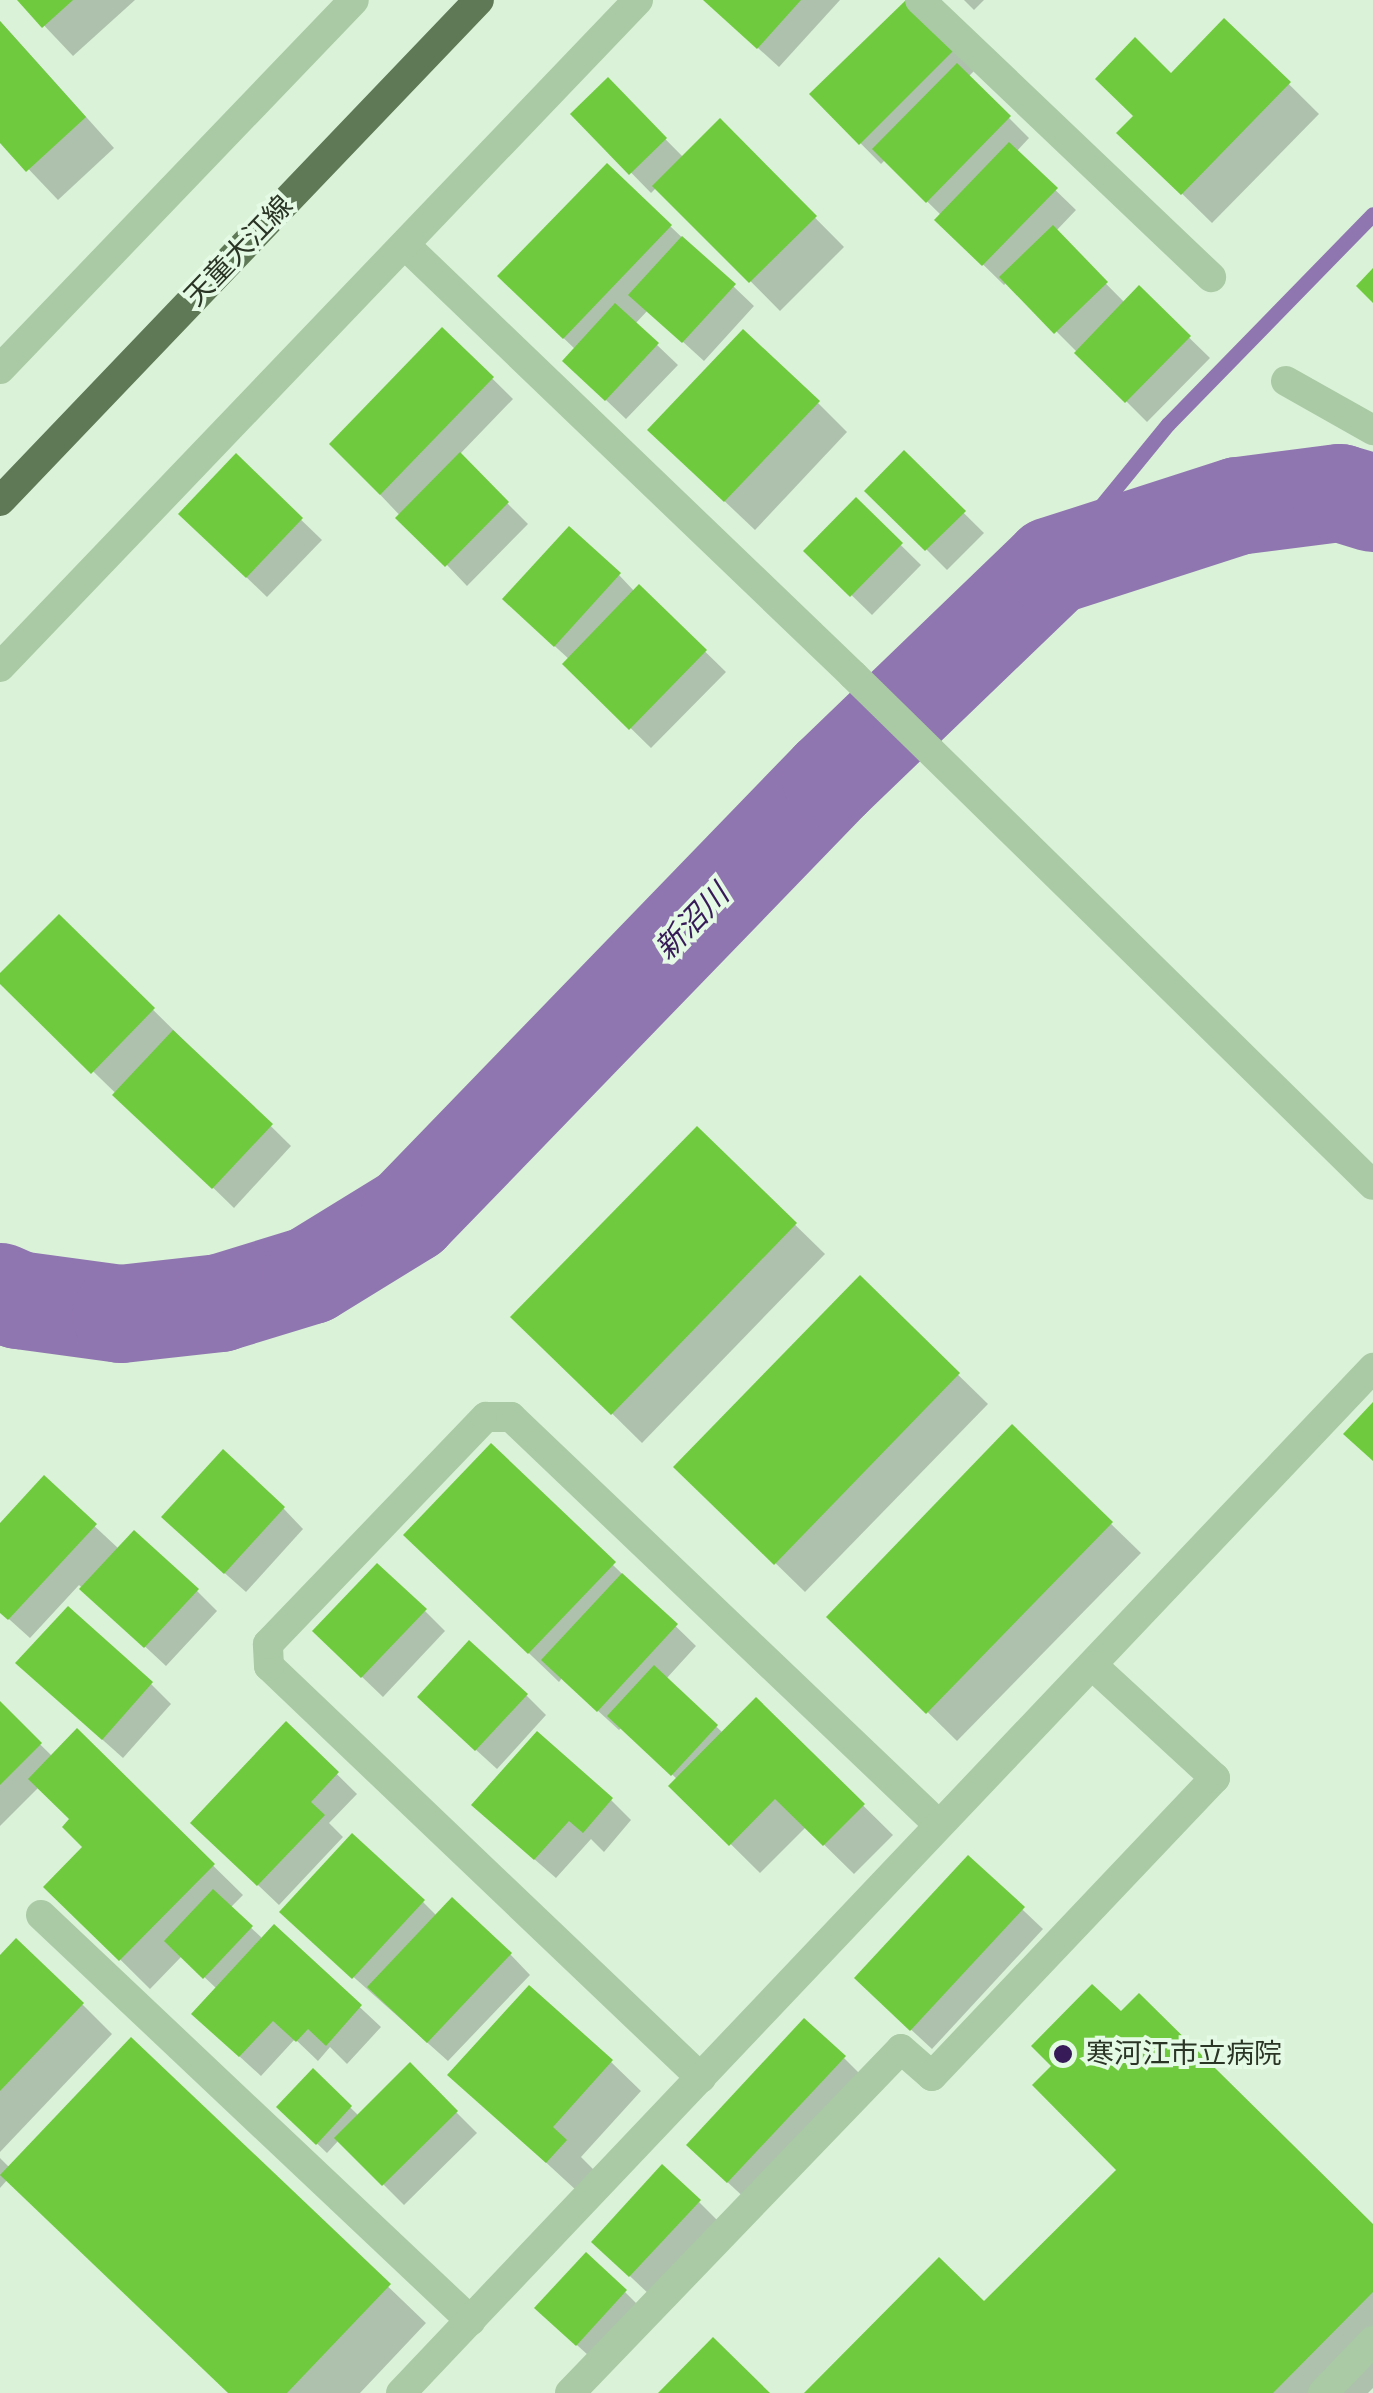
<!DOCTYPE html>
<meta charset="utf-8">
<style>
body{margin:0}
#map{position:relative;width:1373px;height:2393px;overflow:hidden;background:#daf2d8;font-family:Rubik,"Noto Sans JP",sans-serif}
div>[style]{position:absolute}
.shadow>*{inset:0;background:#0003}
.stream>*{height:15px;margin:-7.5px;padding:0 7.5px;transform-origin:7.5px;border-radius:7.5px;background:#9076b0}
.river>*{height:98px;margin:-49px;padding:0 49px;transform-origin:49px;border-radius:49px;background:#9076b0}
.building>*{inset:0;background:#6fca3e}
.minor>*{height:30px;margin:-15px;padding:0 15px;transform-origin:15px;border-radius:15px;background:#a9caa4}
.major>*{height:30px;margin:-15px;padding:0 15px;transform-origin:15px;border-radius:15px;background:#5f7856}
.dots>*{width:28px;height:28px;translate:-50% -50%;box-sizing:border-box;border:5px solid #e5fae4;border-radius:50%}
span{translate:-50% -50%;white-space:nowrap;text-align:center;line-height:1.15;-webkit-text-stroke:8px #e5fae4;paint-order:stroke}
.street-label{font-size:28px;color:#2a3526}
.poi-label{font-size:28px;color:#2a3526}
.left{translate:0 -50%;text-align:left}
.water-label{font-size:30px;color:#371a58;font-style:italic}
</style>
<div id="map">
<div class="shadow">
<i style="clip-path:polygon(20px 0,135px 0,73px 56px)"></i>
<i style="clip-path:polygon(705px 0,840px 0,779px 67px)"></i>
<i style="clip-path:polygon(964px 0,984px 0,974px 10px)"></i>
<i style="clip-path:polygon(905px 2px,974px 71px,968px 77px,1029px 138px,1016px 152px,1076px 210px,1055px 232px,1125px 303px,1139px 289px,1210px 358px,1147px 422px,1007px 282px,1004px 285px,958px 240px,942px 216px,885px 160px,881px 164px,812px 94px)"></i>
<i style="clip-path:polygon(0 21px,114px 148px,58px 200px,0 139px)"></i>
<i style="clip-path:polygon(1225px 21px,1319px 114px,1212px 223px,1120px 133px)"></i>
<i style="clip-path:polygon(608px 81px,684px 158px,720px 122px,844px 247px,780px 311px,657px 187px,651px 193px,574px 114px)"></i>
<i style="clip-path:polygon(607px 166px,754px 306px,704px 361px,648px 310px,635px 324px,678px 365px,626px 419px,586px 381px,576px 350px,530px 306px)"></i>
<i style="clip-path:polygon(443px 330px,513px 399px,459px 455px,528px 524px,467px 586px,332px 444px)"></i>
<i style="clip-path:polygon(818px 403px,847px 432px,755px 530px,680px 459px)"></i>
<i style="clip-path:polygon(904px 454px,984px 533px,947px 570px,868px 491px)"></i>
<i style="clip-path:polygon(236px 457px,322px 540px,267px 597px,181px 514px)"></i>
<i style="clip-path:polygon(856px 501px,921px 565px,872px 615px,806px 551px)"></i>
<i style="clip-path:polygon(619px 575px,635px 592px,639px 587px,726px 672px,651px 748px,565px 664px,570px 660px,525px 619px)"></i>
<i style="clip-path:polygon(59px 917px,291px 1146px,234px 1208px,0 981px)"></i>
<i style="clip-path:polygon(697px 1129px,825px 1254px,642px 1443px,514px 1317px)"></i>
<i style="clip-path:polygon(860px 1279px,988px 1404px,805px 1592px,677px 1467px)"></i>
<i style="clip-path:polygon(1012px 1428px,1141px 1553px,957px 1741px,830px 1616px)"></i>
<i style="clip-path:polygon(491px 1446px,696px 1646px,666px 1679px,723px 1733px,756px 1700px,893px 1835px,854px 1874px,806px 1827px,760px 1873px,672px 1786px,678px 1780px,622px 1727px,619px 1730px,562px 1678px,559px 1682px,436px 1564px)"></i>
<i style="clip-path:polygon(44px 1479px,119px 1549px,197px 1591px,217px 1611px,166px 1666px,79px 1585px,30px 1638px,0 1611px,0 1527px)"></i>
<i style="clip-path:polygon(283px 1508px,303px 1529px,246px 1592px,184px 1537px)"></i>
<i style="clip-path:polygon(425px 1611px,445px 1631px,383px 1697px,335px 1651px)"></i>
<i style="clip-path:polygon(39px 1683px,151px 1684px,171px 1704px,123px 1758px)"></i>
<i style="clip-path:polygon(526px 1695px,546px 1715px,497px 1769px,440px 1717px)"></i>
<i style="clip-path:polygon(0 1705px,53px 1757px,77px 1732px,243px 1895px,230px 1908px,263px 1939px,274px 1927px,381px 2027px,347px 2064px,330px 2047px,318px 2061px,295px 2039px,261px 2076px,215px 2034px,217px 1989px,182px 1956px,150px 1989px,47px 1887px,85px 1847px,72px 1820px,39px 1787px,0 1826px)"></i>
<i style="clip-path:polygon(287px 1725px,357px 1794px,329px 1823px,343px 1837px,279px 1905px,214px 1843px)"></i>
<i style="clip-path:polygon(611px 1800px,631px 1820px,604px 1852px,591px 1839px,556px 1878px,495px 1825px)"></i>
<i style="clip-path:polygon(968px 1858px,1043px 1929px,932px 2049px,877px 1998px)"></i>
<i style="clip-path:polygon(423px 1902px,437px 1916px,510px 1954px,530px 1975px,448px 2061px,303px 1932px)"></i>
<i style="clip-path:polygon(0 1959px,82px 2004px,112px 2034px,0 2152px)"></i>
<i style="clip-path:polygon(131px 2040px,426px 2323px,360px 2393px,230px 2393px,8px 2179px,0 2188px,0 2158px,10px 2168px)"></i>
<i style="clip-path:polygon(844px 2058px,864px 2078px,749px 2202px,709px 2165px)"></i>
<i style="clip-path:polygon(611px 2062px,641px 2091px,581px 2157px,595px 2171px,577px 2191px,451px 2075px)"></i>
<i style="clip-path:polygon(410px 2066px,477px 2133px,404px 2205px,339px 2140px,327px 2153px,279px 2107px,313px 2071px,359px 2116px)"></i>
<i style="clip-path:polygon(699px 2202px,719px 2222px,651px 2296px,615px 2262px)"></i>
<i style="clip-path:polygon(1373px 2227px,1373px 2388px,1368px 2393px,807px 2393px,985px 2305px)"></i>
<i style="clip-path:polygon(625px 2292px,645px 2312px,598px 2364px,558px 2328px)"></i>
</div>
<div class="stream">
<i style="left:1052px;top:566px;width:183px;rotate:-50.8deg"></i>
<i style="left:1168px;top:424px;width:293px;rotate:-45.7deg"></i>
</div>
<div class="river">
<i style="left:0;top:1292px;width:20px;rotate:24deg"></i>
<i style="left:18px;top:1300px;width:104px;rotate:7.7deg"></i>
<i style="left:121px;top:1314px;width:100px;rotate:-6.3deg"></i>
<i style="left:220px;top:1303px;width:95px;rotate:-17.1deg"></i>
<i style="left:311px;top:1275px;width:116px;rotate:-31.6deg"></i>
<i style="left:410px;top:1214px;width:605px;rotate:-45.94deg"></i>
<i style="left:831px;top:779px;width:307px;rotate:-43.9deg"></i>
<i style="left:1052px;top:566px;width:195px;rotate:-17.9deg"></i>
<i style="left:1238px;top:506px;width:103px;rotate:-7.3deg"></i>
<i style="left:1340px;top:493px;width:34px;rotate:17deg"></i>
</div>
<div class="building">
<i style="clip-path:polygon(17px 0,73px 0,42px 28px)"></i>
<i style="clip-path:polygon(703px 0,801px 0,757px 49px)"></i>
<i style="clip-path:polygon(906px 0,955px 49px,859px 145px,809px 94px)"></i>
<i style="clip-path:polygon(1224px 18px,1291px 82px,1181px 195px,1116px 133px,1133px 116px,1095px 79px,1135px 37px,1171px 73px)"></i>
<i style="clip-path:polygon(0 21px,86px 117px,26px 172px,0 143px)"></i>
<i style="clip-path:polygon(957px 63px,1011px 116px,926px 203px,872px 149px)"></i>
<i style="clip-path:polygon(608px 77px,667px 138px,629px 175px,570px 114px)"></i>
<i style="clip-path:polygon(720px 118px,817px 216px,749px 283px,652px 186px)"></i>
<i style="clip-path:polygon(1009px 142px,1058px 188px,982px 266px,934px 220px)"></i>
<i style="clip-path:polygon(607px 163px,672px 225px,563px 339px,497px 276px)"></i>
<i style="clip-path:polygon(1053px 225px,1108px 282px,1054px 334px,999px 277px)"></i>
<i style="clip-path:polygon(682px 236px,736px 284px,682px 343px,628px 295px)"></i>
<i style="clip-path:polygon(1373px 268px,1373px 303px,1356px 286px)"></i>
<i style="clip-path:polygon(1139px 285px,1191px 336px,1125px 403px,1074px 353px)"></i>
<i style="clip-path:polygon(615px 303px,659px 343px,605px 401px,562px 361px)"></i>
<i style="clip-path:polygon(442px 327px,494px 377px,380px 495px,329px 444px)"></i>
<i style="clip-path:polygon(743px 329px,820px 401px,724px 502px,647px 430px)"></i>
<i style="clip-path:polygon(904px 450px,966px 511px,925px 551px,864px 491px)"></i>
<i style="clip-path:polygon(460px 452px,509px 502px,445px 567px,395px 518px)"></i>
<i style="clip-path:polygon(236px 453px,303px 518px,246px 578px,178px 514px)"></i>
<i style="clip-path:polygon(856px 497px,903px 543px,850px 597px,803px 551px)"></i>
<i style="clip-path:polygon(569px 526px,621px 573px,554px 647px,502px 599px)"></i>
<i style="clip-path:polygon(639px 584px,707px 650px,629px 730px,562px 664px)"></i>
<i style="clip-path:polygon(59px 914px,155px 1008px,91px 1074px,0 984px,0 973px)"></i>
<i style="clip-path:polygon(173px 1030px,273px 1124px,212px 1189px,112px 1095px)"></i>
<i style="clip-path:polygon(697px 1126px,797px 1223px,611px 1415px,510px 1317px)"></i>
<i style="clip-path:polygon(860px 1275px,960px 1373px,774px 1565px,673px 1467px)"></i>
<i style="clip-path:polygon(1373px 1402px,1373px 1461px,1343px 1434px)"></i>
<i style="clip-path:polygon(1012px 1424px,1113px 1522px,926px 1714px,826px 1617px)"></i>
<i style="clip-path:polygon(491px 1443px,616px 1562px,528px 1654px,403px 1535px)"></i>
<i style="clip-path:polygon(223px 1449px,285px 1507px,224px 1574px,161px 1517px)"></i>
<i style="clip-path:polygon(44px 1475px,97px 1524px,8px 1620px,0 1613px,0 1523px)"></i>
<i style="clip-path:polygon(134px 1530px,199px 1589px,144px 1648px,79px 1589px)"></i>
<i style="clip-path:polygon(377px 1563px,427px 1609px,361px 1678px,312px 1631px)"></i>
<i style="clip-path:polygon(622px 1573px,678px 1624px,597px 1712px,541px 1660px)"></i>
<i style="clip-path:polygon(68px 1606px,153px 1682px,102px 1740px,15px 1663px)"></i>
<i style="clip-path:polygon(469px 1640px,528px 1694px,475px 1751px,417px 1697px)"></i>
<i style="clip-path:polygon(654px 1665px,718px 1725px,671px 1776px,607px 1716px)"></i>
<i style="clip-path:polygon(756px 1697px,865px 1804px,823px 1846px,775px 1799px,729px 1846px,668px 1786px)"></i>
<i style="clip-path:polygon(0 1701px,42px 1743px,0 1785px)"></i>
<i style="clip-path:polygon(286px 1721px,339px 1772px,311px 1802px,325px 1815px,257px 1886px,190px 1823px)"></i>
<i style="clip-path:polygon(77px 1728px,215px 1864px,119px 1961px,43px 1887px,82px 1847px,62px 1827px,69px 1819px,28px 1779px)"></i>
<i style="clip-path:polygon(537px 1731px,613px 1798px,583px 1833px,569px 1821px,534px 1860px,471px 1805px)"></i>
<i style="clip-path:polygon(352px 1833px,425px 1900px,352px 1979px,279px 1912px)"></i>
<i style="clip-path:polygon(968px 1855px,1025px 1907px,910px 2031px,854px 1978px)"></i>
<i style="clip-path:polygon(213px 1889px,253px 1926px,203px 1979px,164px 1941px)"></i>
<i style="clip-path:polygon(452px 1897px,512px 1953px,427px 2043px,367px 1987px)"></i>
<i style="clip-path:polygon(274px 1924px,362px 2005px,326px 2046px,308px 2029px,296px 2042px,273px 2021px,239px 2057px,191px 2014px)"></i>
<i style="clip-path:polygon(16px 1938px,84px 2003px,0 2091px,0 1955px)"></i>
<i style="clip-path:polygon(1092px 1984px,1121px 2011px,1139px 1993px,1373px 2224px,1373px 2292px,1273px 2393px,804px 2393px,939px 2257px,984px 2301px,1116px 2170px,1032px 2085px,1051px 2066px,1031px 2046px)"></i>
<i style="clip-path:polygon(529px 1985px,613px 2060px,553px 2127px,567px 2140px,546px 2163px,447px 2075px)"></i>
<i style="clip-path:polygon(804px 2018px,846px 2056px,727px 2183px,686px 2145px)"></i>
<i style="clip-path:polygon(131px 2037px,391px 2284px,287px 2393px,228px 2393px,0 2175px)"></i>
<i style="clip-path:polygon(410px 2062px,458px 2111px,382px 2186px,334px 2138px)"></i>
<i style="clip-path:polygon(313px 2068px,352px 2106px,316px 2145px,276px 2107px)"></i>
<i style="clip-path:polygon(662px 2164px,701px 2200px,629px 2277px,591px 2242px)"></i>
<i style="clip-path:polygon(586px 2252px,627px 2290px,576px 2346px,534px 2308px)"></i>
<i style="clip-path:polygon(713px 2337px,770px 2393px,658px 2393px)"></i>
</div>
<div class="minor">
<i style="left:920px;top:0;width:402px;rotate:43.6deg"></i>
<i style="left:406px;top:246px;width:620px;rotate:43.82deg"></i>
<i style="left:853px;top:675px;width:728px;rotate:44.44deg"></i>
<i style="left:0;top:369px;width:511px;rotate:-46.19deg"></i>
<i style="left:1286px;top:381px;width:100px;rotate:29.4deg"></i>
<i style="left:0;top:667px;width:923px;rotate:-46.27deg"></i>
<i style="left:41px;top:1915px;width:591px;rotate:43.36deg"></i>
<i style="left:701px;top:2078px;width:597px;rotate:-136.36deg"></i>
<i style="left:269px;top:1666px;width:22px;rotate:-93deg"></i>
<i style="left:268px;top:1644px;width:315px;rotate:-46.2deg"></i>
<i style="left:486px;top:1417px;width:25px"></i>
<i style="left:511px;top:1417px;width:591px;rotate:43.63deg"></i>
<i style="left:401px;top:2393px;width:1413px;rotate:-46.52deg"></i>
<i style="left:570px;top:2393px;width:477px;rotate:-46.1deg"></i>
<i style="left:901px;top:2049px;width:41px;rotate:41.1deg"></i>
<i style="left:932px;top:2076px;width:411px;rotate:-46.5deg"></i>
<i style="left:1215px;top:1778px;width:166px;rotate:-137.4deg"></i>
<i style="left:1323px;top:2393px;width:72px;rotate:-46.1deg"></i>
</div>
<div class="major">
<i style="left:0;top:501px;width:693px;rotate:-46.29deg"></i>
</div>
<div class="dots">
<i style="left:1063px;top:2054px;background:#371a58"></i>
</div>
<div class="street-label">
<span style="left:239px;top:251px;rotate:-46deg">天童大江線</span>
</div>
<div class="poi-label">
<span class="left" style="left:1086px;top:2054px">寒河江市立病院</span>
</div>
<div class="water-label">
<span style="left:692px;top:922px;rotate:-46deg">新沼川</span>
</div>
</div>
